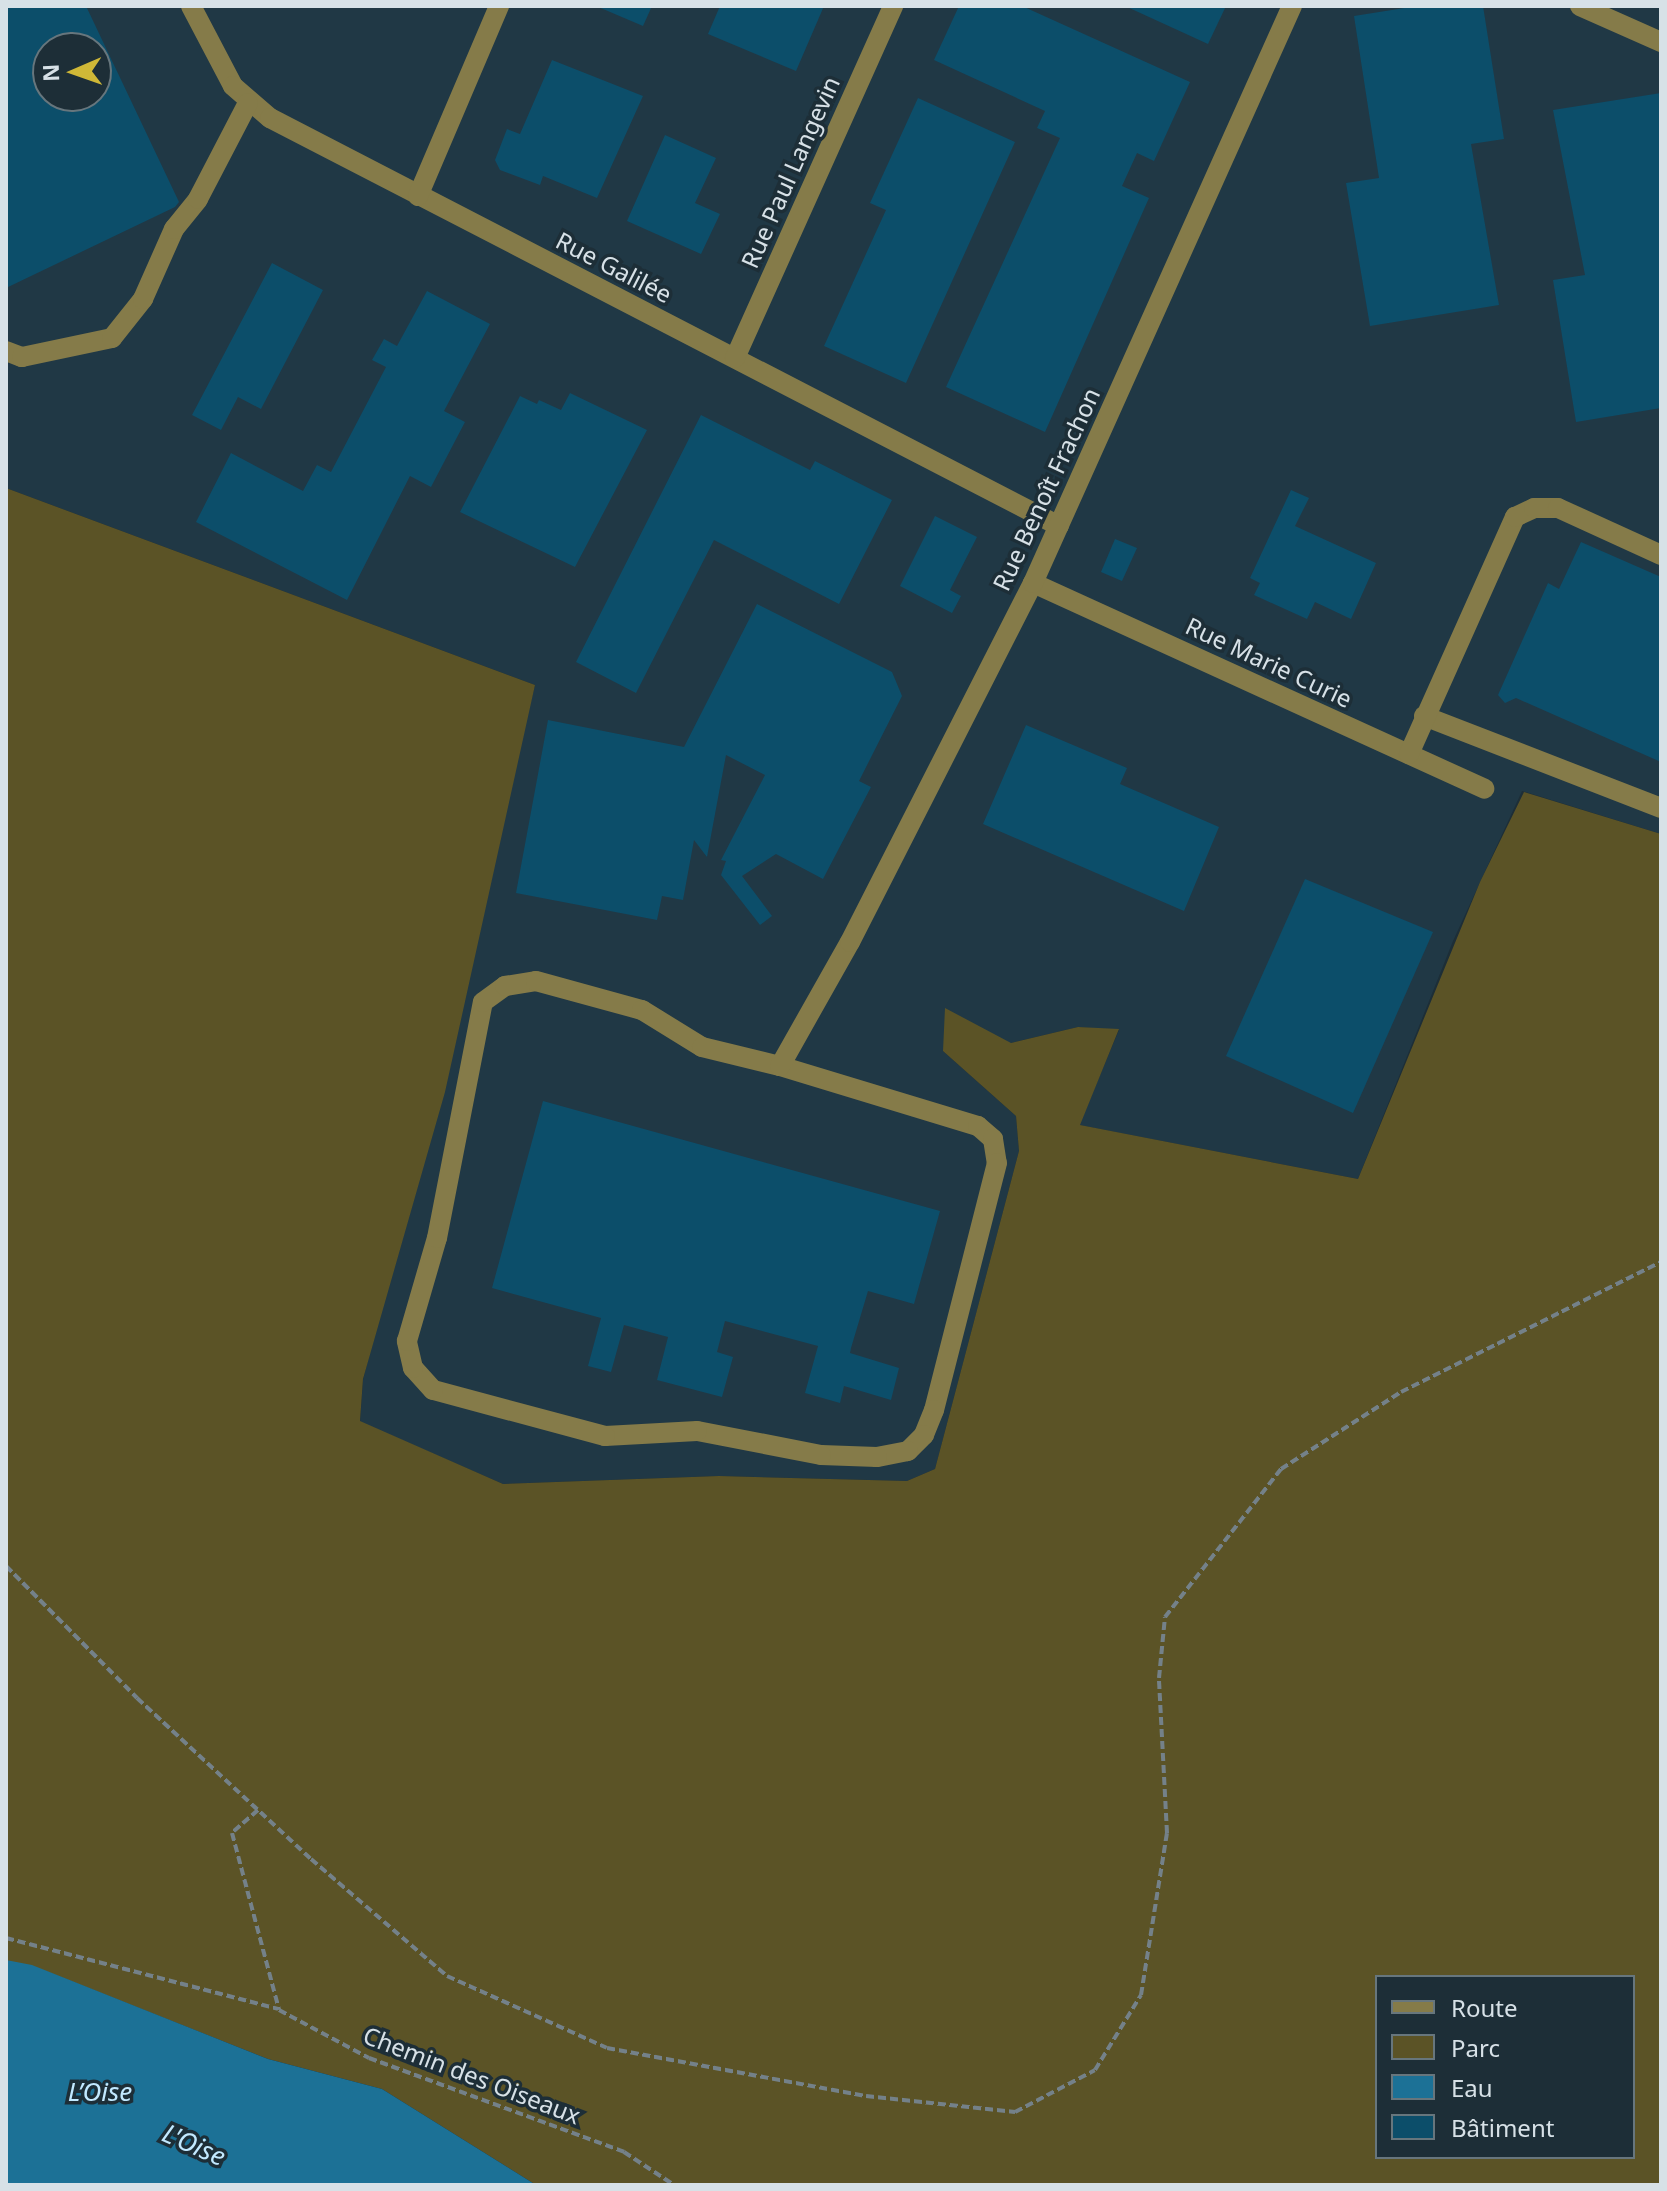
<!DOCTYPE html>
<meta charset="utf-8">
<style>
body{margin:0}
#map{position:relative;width:1667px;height:2191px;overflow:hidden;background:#1d2e37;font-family:"Noto Sans",sans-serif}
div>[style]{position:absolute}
.built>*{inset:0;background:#203845}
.green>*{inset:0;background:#5b5326}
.water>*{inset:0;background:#1c7196}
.building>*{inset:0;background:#0c4e6a}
.path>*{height:4px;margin-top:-2px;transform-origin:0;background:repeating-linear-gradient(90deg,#748189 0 8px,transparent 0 12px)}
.minor>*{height:20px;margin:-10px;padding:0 10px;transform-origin:10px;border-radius:10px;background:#857b49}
span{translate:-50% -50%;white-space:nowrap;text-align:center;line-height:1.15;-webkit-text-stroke:7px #1d2e37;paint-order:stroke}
.street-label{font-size:24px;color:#d7e1e7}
.water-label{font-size:26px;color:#c2e9ff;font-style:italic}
.frame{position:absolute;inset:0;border:8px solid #d7e1e7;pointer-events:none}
.legend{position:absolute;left:1375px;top:1975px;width:260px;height:184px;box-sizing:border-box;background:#1d2e37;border:2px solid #67767d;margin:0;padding:10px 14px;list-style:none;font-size:24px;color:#d7e1e7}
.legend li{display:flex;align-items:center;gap:16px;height:40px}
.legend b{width:40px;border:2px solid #67767d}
.north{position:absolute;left:32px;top:32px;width:80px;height:80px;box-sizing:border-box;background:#1d2e37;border:2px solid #67767d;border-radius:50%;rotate:268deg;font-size:22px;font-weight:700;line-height:32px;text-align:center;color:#d7e1e7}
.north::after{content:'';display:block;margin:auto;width:28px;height:36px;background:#cfb837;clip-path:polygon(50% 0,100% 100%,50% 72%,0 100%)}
</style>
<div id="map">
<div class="built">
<i style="clip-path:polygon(evenodd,6px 6px,1661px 6px,1661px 834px,1522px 791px,1453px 941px,1358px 1179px,1079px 1125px,1119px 1030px,1078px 1027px,1011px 1043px,943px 1051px,1016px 1116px,1019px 1151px,935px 1469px,907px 1481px,719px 1476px,503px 1484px,360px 1422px,363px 1380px,535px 685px,6px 488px,6px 6px,48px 48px,96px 48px,96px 96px,48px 96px,48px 48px)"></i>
</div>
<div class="green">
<i style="clip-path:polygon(evenodd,6px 488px,535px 685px,445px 1092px,363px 1379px,360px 1421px,503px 1484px,719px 1476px,907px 1481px,935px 1469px,1019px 1151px,1016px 1116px,943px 1051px,945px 1008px,1011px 1043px,1078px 1027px,1119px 1029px,1080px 1125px,1358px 1179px,1480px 882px,1524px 792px,1661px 834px,1661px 2185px,536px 2185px,382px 2089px,268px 2059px,48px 1972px,6px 1963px,6px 488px,1377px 1977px,1633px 1977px,1633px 2157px,1377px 2157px,1377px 1977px)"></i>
</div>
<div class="water">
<i style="clip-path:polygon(6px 1960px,32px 1965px,268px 2059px,382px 2089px,536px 2185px,6px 2185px)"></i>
</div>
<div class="building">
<i style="clip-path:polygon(evenodd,6px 6px,86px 6px,179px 202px,175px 207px,6px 288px,6px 6px,48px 48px,96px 48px,96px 96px,48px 96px,48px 48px)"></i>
<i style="clip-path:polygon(596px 6px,652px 6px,643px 26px)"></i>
<i style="clip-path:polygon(720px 6px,824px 6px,796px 71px,708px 34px)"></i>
<i style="clip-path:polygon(959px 6px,1022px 6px,1190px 82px,1154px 161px,1137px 153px,1122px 186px,1149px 198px,1045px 432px,946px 387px,1060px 138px,1037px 128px,1045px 111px,934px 60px)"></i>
<i style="clip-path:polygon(1125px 6px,1226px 6px,1208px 44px)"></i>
<i style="clip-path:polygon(1417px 6px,1483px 6px,1504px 139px,1471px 144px,1499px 305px,1370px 326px,1346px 183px,1379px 178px,1354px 16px)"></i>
<i style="clip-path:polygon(552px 60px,643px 96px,597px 198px,543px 176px,540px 185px,500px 170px,495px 160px,507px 129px,520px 134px)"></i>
<i style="clip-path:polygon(1661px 93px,1661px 408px,1576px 422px,1553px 280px,1585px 275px,1553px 110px)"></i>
<i style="clip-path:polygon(918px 98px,1015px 142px,906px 383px,824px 346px,886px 210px,870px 203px)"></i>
<i style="clip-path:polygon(665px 135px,716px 158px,695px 203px,720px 214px,701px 254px,627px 221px)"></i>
<i style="clip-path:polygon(272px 263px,323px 290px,261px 409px,238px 397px,221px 430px,192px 415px)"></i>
<i style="clip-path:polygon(427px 291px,490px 324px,444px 411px,465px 422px,431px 487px,410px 476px,347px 600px,196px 522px,231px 453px,303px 491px,317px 465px,331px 472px,386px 367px,372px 360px,384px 339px,397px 346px)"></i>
<i style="clip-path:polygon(570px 393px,647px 430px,575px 567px,460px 512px,520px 396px,537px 404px,539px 400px,561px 410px)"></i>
<i style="clip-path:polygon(701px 415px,810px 470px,815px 461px,892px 500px,839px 604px,714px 540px,636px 693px,576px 662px)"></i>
<i style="clip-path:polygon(1291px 490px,1309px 498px,1295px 526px,1376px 563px,1351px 619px,1315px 602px,1307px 619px,1254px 595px,1260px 583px,1250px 578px)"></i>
<i style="clip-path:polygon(935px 516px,977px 537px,950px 590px,961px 596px,952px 613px,900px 586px)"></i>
<i style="clip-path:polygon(1115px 539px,1137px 548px,1122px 581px,1101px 572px)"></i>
<i style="clip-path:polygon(1581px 542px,1661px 577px,1661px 762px,1516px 698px,1505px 703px,1498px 695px,1548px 583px,1559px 589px)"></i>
<i style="clip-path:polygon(757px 604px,892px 672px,902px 696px,859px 781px,871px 787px,823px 879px,776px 854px,742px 876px,772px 916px,760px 925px,721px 875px,726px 861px,721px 860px,765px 775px,726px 755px,707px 857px,694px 840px,683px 900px,662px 896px,657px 920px,516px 893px,548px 720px,684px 747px)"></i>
<i style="clip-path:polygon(1026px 725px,1127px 768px,1120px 784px,1219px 827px,1184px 911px,983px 824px)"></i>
<i style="clip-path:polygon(1305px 879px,1433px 932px,1353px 1113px,1226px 1056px)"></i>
<i style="clip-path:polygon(543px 1101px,940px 1211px,914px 1304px,868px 1291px,851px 1348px,850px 1353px,899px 1368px,891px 1400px,844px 1386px,840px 1403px,805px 1393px,818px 1346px,725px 1321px,717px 1352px,733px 1357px,722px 1397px,657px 1380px,668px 1337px,624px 1325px,611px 1372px,588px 1366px,601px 1318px,492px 1288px)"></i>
</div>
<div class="path">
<i style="left:6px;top:1566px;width:186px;rotate:45.2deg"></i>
<i style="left:137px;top:1698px;width:237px;rotate:42.8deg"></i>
<i style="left:311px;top:1859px;width:179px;rotate:40.7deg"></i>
<i style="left:447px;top:1976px;width:175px;rotate:24.2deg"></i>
<i style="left:607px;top:2048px;width:263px;rotate:10.5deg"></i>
<i style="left:866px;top:2096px;width:150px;rotate:6.1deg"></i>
<i style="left:1015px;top:2112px;width:90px;rotate:-27.7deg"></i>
<i style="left:1095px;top:2070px;width:88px;rotate:-58.5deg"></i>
<i style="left:1141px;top:1995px;width:164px;rotate:-80.9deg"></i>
<i style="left:1167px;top:1833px;width:155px;rotate:-93deg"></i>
<i style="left:1159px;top:1678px;width:61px;rotate:-84.4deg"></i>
<i style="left:1165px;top:1617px;width:188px;rotate:-51.9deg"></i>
<i style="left:1281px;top:1469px;width:143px;rotate:-32.7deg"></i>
<i style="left:1401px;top:1392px;width:291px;rotate:-26.6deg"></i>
<i style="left:258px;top:1810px;width:35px;rotate:139deg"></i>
<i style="left:232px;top:1833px;width:183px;rotate:75.1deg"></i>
<i style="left:279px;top:2010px;width:102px;rotate:28.1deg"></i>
<i style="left:369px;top:2058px;width:272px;rotate:20.2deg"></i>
<i style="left:624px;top:2152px;width:60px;rotate:33.4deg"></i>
<i style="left:6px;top:1938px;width:281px;rotate:14.6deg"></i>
</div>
<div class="minor">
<i style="left:191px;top:6px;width:90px;rotate:62.3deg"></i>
<i style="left:233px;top:86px;width:49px;rotate:40.9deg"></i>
<i style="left:270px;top:118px;width:888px;rotate:27.34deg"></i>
<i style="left:1580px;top:6px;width:89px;rotate:24deg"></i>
<i style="left:418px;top:196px;width:207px;rotate:-66.9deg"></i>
<i style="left:6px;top:351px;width:17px;rotate:21deg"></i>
<i style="left:22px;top:357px;width:92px;rotate:-11.9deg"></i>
<i style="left:112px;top:338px;width:50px;rotate:-51.5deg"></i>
<i style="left:143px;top:299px;width:77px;rotate:-66.1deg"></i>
<i style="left:174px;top:229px;width:38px;rotate:-51deg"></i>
<i style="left:198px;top:199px;width:108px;rotate:-62.5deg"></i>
<i style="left:735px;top:358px;width:386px;rotate:-65.8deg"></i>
<i style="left:1033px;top:583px;width:496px;rotate:24.5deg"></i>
<i style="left:1424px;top:716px;width:254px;rotate:21.2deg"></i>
<i style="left:1409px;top:754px;width:260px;rotate:-65.9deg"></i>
<i style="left:1515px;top:517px;width:21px;rotate:-25deg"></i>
<i style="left:1534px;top:508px;width:24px"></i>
<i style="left:1558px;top:508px;width:113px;rotate:24.5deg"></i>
<i style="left:780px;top:1066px;width:207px;rotate:16.9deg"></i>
<i style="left:978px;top:1126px;width:20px;rotate:41deg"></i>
<i style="left:993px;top:1139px;width:24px;rotate:81deg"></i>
<i style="left:997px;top:1163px;width:255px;rotate:104.3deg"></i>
<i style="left:934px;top:1410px;width:27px;rotate:112deg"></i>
<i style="left:924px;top:1435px;width:23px;rotate:135deg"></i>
<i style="left:908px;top:1451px;width:32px;rotate:169deg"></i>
<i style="left:877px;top:1457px;width:56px;rotate:-178deg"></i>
<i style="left:821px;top:1455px;width:126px;rotate:-169deg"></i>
<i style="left:697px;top:1431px;width:92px;rotate:176.9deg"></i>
<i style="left:605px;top:1436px;width:178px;rotate:-165deg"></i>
<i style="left:433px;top:1390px;width:30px;rotate:-132deg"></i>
<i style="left:413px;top:1368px;width:28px;rotate:-103deg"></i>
<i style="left:407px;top:1341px;width:107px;rotate:-73.8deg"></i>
<i style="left:437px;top:1238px;width:240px;rotate:-79deg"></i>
<i style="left:483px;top:1002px;width:27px;rotate:-36deg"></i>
<i style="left:505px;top:986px;width:31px;rotate:-9deg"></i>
<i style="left:536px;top:981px;width:110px;rotate:15.3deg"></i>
<i style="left:642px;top:1010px;width:70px;rotate:31.7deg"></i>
<i style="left:702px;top:1047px;width:80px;rotate:13.7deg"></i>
<i style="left:780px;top:1066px;width:142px;rotate:-60.6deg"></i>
<i style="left:850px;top:942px;width:403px;rotate:-63deg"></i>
<i style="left:1033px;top:583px;width:632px;rotate:-65.83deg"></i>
</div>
<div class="street-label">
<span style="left:790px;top:172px;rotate:-66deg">Rue Paul Langevin</span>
<span style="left:614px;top:267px;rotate:27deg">Rue Galilée</span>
<span style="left:1046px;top:489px;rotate:-65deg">Rue Benoît Frachon</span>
<span style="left:1269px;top:662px;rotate:25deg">Rue Marie Curie</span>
<span style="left:472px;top:2075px;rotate:21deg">Chemin des Oiseaux</span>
</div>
<div class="water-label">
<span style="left:100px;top:2092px">L’Oise</span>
<span style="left:194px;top:2145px;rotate:24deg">L'Oise</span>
</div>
<div class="frame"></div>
<ul class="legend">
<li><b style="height:10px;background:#857b49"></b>Route</li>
<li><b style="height:22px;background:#5b5326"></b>Parc</li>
<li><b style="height:22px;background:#1c7196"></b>Eau</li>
<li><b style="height:22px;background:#0c4e6a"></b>Bâtiment</li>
</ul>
<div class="north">N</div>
</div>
